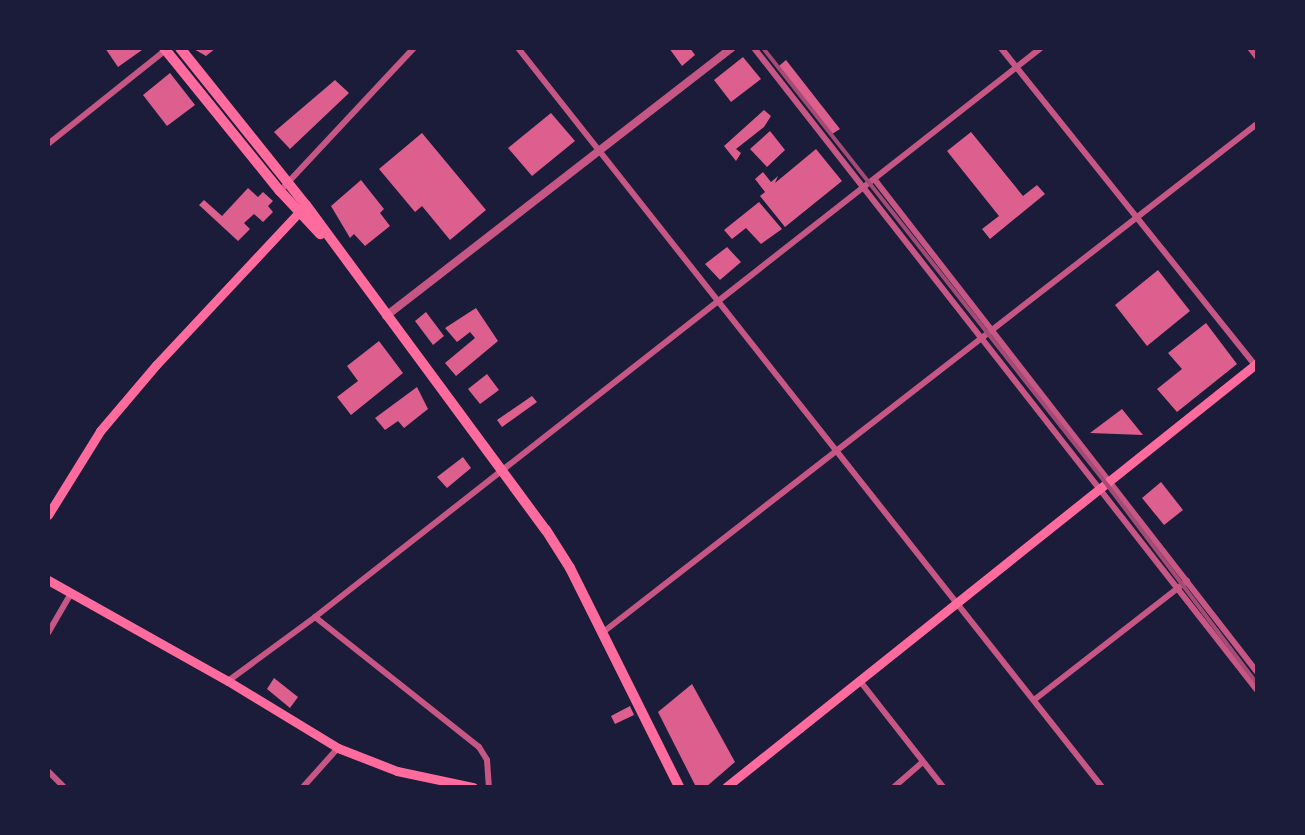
<!DOCTYPE html>
<style>
body{margin:0}
#map{position:relative;width:1305px;height:835px;overflow:hidden;background:#1b1b3a;font-family:"Noto Sans",sans-serif}
div>[style]{position:absolute}
.building>*{inset:0;background:#dd5f8e}
.minor>*{height:6px;margin:-3px;padding:0 3px;transform-origin:3px;border-radius:3px;background:#c65784}
.tertiary>*{height:8px;margin:-4px;padding:0 4px;transform-origin:4px;border-radius:4px;background:#c65784}
.secondary>*{height:9px;margin:-4.5px;padding:0 4.5px;transform-origin:4.5px;border-radius:4.5px;background:#ff6b9d}
.primary>*{height:10px;margin:-5px;padding:0 5px;transform-origin:5px;border-radius:5px;background:#ff6b9d}
.rail>*{height:4px;margin:-2px;padding:0 2px;transform-origin:2px;border-radius:2px;background:#a44b75}
span{translate:-50% -50%;white-space:nowrap;text-align:center;line-height:1.15;-webkit-text-stroke:6px #1b1b3a;paint-order:stroke}
.frame{position:absolute;inset:0;border:50px solid #1b1b3a;pointer-events:none}
</style>
<div id="map">
<div class="building">
<i style="clip-path:polygon(105px 48px,141px 48px,142px 50px,118px 67px)"></i>
<i style="clip-path:polygon(192px 48px,216px 48px,206px 56px)"></i>
<i style="clip-path:polygon(669px 48px,690px 48px,695px 55px,682px 66px)"></i>
<i style="clip-path:polygon(743px 57px,761px 79px,731px 102px,714px 80px)"></i>
<i style="clip-path:polygon(786px 60px,840px 129px,832px 134px,779px 66px)"></i>
<i style="clip-path:polygon(170px 73px,195px 105px,167px 126px,143px 95px)"></i>
<i style="clip-path:polygon(335px 80px,349px 93px,290px 149px,274px 132px)"></i>
<i style="clip-path:polygon(764px 110px,771px 116px,764px 127px,736px 149px,741px 153px,736px 161px,724px 146px)"></i>
<i style="clip-path:polygon(551px 113px,575px 141px,532px 176px,508px 148px)"></i>
<i style="clip-path:polygon(770px 131px,785px 150px,767px 167px,750px 149px)"></i>
<i style="clip-path:polygon(971px 132px,1023px 196px,1037px 185px,1045px 194px,990px 239px,982px 229px,999px 216px,947px 151px)"></i>
<i style="clip-path:polygon(422px 133px,486px 210px,450px 240px,422px 206px,415px 212px,379px 169px)"></i>
<i style="clip-path:polygon(816px 149px,842px 181px,785px 227px,760px 196px,765px 192px,755px 179px,763px 172px,771px 182px,778px 176px,775px 183px)"></i>
<i style="clip-path:polygon(361px 180px,384px 209px,380px 213px,390px 226px,365px 246px,354px 234px,350px 238px,331px 206px)"></i>
<i style="clip-path:polygon(248px 188px,258px 197px,263px 192px,273px 201px,268px 206px,273px 212px,263px 222px,254px 214px,244px 223px,250px 229px,238px 241px,199px 205px,204px 200px,222px 216px)"></i>
<i style="clip-path:polygon(759px 202px,782px 229px,761px 244px,746px 228px,732px 239px,724px 230px)"></i>
<i style="clip-path:polygon(727px 247px,741px 262px,720px 280px,705px 264px)"></i>
<i style="clip-path:polygon(1158px 270px,1190px 311px,1147px 346px,1115px 305px)"></i>
<i style="clip-path:polygon(476px 308px,498px 341px,456px 376px,445px 363px,475px 338px,470px 332px,457px 342px,445px 328px)"></i>
<i style="clip-path:polygon(426px 312px,444px 336px,433px 345px,415px 321px)"></i>
<i style="clip-path:polygon(1206px 323px,1237px 364px,1177px 412px,1157px 389px,1182px 369px,1168px 353px)"></i>
<i style="clip-path:polygon(379px 341px,403px 373px,351px 415px,337px 397px,358px 381px,347px 366px)"></i>
<i style="clip-path:polygon(487px 374px,499px 390px,480px 404px,468px 389px)"></i>
<i style="clip-path:polygon(417px 387px,428px 409px,404px 428px,398px 421px,385px 430px,375px 418px)"></i>
<i style="clip-path:polygon(532px 396px,537px 402px,502px 427px,497px 420px)"></i>
<i style="clip-path:polygon(1122px 409px,1143px 435px,1090px 433px)"></i>
<i style="clip-path:polygon(463px 457px,471px 468px,447px 488px,437px 477px)"></i>
<i style="clip-path:polygon(1161px 482px,1183px 510px,1164px 525px,1142px 498px)"></i>
<i style="clip-path:polygon(274px 678px,298px 697px,290px 708px,267px 689px)"></i>
<i style="clip-path:polygon(692px 684px,735px 762px,706px 787px,696px 787px,658px 712px)"></i>
<i style="clip-path:polygon(630px 706px,634px 715px,615px 724px,611px 716px)"></i>
</div>
<div class="minor">
<i style="left:518px;top:48px;width:942px;rotate:51.68deg"></i>
<i style="left:754px;top:48px;width:816px;rotate:51.92deg"></i>
<i style="left:1001px;top:48px;width:406px;rotate:51.3deg"></i>
<i style="left:1250px;top:48px;width:11px;rotate:52deg"></i>
<i style="left:48px;top:144px;width:152px;rotate:-38.6deg"></i>
<i style="left:875px;top:180px;width:623px;rotate:52.17deg"></i>
<i style="left:280px;top:191px;width:196px;rotate:-46.9deg"></i>
<i style="left:315px;top:617px;width:209px;rotate:38.4deg"></i>
<i style="left:479px;top:747px;width:15px;rotate:58deg"></i>
<i style="left:487px;top:760px;width:27px;rotate:86deg"></i>
<i style="left:48px;top:633px;width:44px;rotate:-59.9deg"></i>
<i style="left:602px;top:633px;width:830px;rotate:-37.85deg"></i>
<i style="left:228px;top:681px;width:108px;rotate:-36.3deg"></i>
<i style="left:315px;top:617px;width:922px;rotate:-38.09deg"></i>
<i style="left:860px;top:681px;width:135px;rotate:51.9deg"></i>
<i style="left:1034px;top:700px;width:194px;rotate:-37.9deg"></i>
<i style="left:48px;top:771px;width:23px;rotate:45deg"></i>
<i style="left:303px;top:787px;width:52px;rotate:-48.1deg"></i>
<i style="left:894px;top:787px;width:38px;rotate:-41deg"></i>
</div>
<div class="tertiary">
<i style="left:386px;top:316px;width:438px;rotate:-37.8deg"></i>
</div>
<div class="secondary">
<i style="left:48px;top:515px;width:99px;rotate:-58.2deg"></i>
<i style="left:100px;top:431px;width:87px;rotate:-49.7deg"></i>
<i style="left:156px;top:365px;width:216px;rotate:-46.9deg"></i>
<i style="left:48px;top:580px;width:206px;rotate:29.3deg"></i>
<i style="left:228px;top:681px;width:129px;rotate:31.3deg"></i>
<i style="left:338px;top:748px;width:63px;rotate:21.3deg"></i>
<i style="left:397px;top:771px;width:78px;rotate:11.9deg"></i>
<i style="left:726px;top:787px;width:680px;rotate:-38.61deg"></i>
</div>
<div class="primary">
<i style="left:164px;top:48px;width:184px;rotate:51deg"></i>
<i style="left:280px;top:191px;width:59px;rotate:47.1deg"></i>
<i style="left:180px;top:48px;width:201px;rotate:51.3deg"></i>
<i style="left:306px;top:205px;width:404px;rotate:53.6deg"></i>
<i style="left:546px;top:530px;width:45px;rotate:57.7deg"></i>
<i style="left:570px;top:568px;width:245px;rotate:63.5deg"></i>
</div>
<div class="rail">
<i style="left:763px;top:48px;width:558px;rotate:51.77deg"></i>
<i style="left:1108px;top:486px;width:248px;rotate:53deg"></i>
</div>
<div class="frame"></div>
</div>
